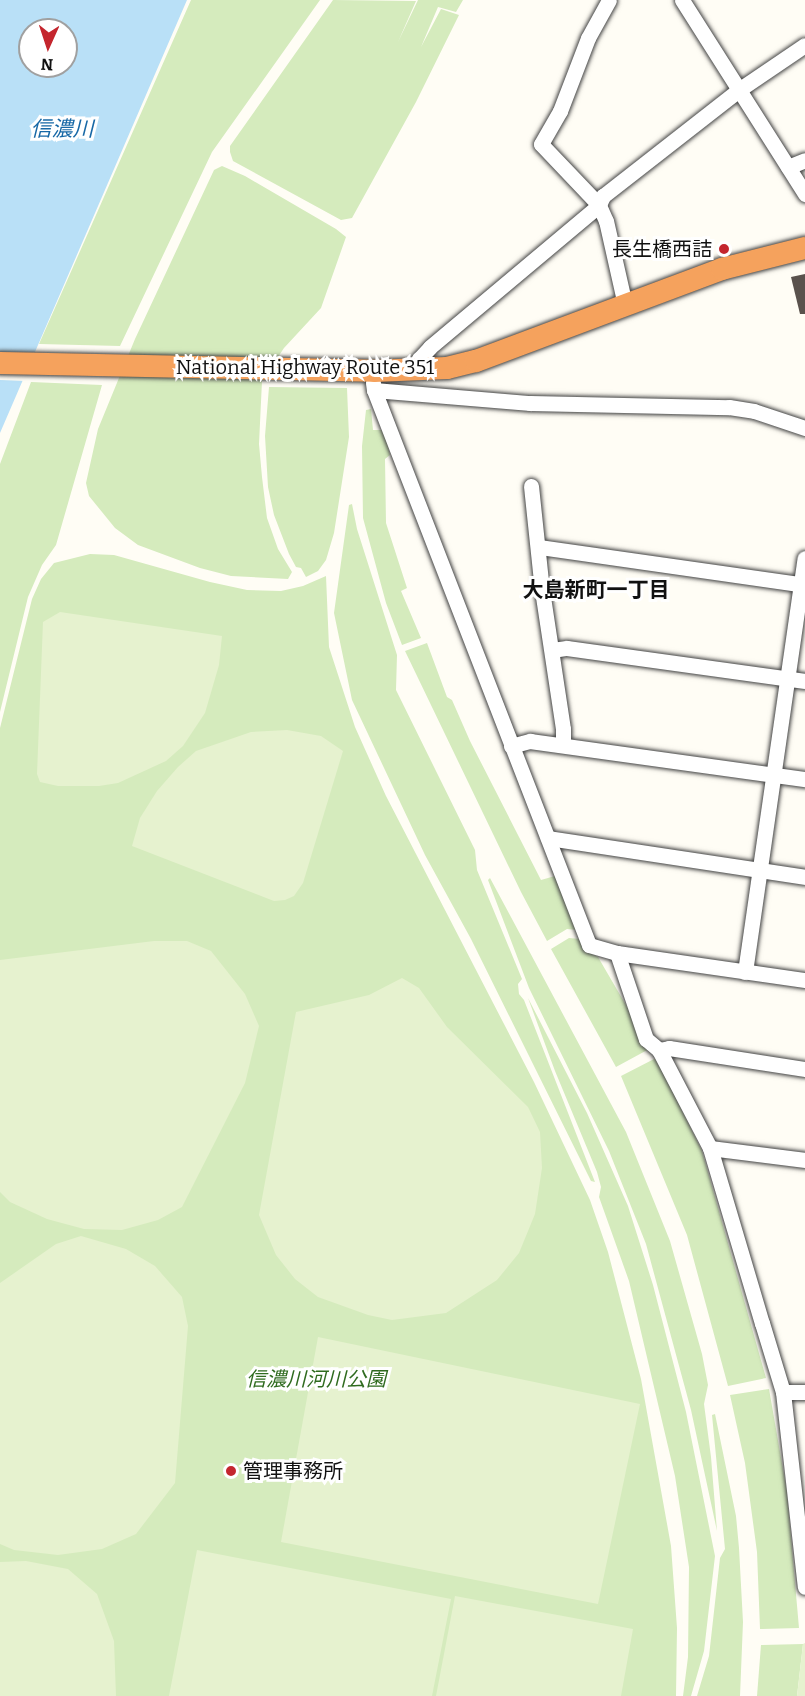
<!DOCTYPE html>
<meta charset="utf-8">
<style>
body{margin:0}
#map{position:relative;width:805px;height:1696px;overflow:hidden;background:#fffdf5;font-family:Bitter,"Noto Sans JP",serif}
div>[style]{position:absolute}
.green>*{inset:0;background:#d5ebbd}
.pitch>*{inset:0;background:#e6f2cf}
.water>*{inset:0;background:#b9e0f7}
.pier>*{inset:0;background:#fffdf5}
.building>*{inset:0;background:#5a524d}
.roads{filter:drop-shadow(0 0 2px #444) drop-shadow(0 0 2px #444)}
.minor>*{height:15px;margin:-7.5px;padding:0 7.5px;transform-origin:7.5px;border-radius:7.5px;background:#fff}
.highway>*{height:22px;margin:-11px;padding:0 11px;transform-origin:11px;border-radius:11px;background:#f5a25d}
.dots>*{width:16px;height:16px;translate:-50% -50%;box-sizing:border-box;border:3px solid #fff;border-radius:50%}
span{translate:-50% -50%;white-space:nowrap;text-align:center;line-height:1.15;-webkit-text-stroke:6px #fff;paint-order:stroke}
.poi-label{font-size:20px;color:#111}
.right{translate:-100% -50%;text-align:right}
.left{translate:0 -50%;text-align:left}
.street-label{font-size:20px;color:#111}
.park-label{font-size:20px;color:#2f6b1f;font-style:italic}
.water-label{font-size:21px;color:#1768a6;font-style:italic}
.neighbourhood-label{font-size:21px;color:#111;font-weight:700}
.north{position:absolute;left:18px;top:18px;width:60px;height:60px;box-sizing:border-box;background:#fff;border:2px solid #a0a0a0;border-radius:50%;rotate:183deg;font-size:16px;font-weight:700;line-height:24px;text-align:center;color:#111}
.north::after{content:'';display:block;margin:auto;width:21px;height:27px;background:#c4262e;clip-path:polygon(50% 0,100% 100%,50% 72%,0 100%)}
</style>
<div id="map">
<div class="green">
<i style="clip-path:polygon(191px 0,320px 0,212px 152px,120px 346px,39px 344px)"></i>
<i style="clip-path:polygon(333px 0,416px 1px,398px 42px,418px 0,463px 0,456px 12px,438px 7px,421px 47px,441px 9px,459px 15px,416px 102px,352px 218px,341px 220px,233px 161px,230px 152px,230px 146px)"></i>
<i style="clip-path:polygon(222px 166px,245px 176px,336px 229px,346px 237px,321px 308px,284px 348px,262px 381px,259px 444px,262px 477px,267px 518px,278px 549px,292px 572px,288px 579px,231px 576px,200px 568px,138px 545px,115px 528px,89px 496px,86px 483px,98px 429px,135px 339px,214px 170px)"></i>
<i style="clip-path:polygon(31px 382px,102px 385px,56px 545px,42px 565px,28px 597px,0 712px,0 464px)"></i>
<i style="clip-path:polygon(269px 387px,347px 388px,349px 437px,334px 533px,326px 560px,318px 571px,306px 577px,301px 568px,296px 567px,289px 554px,274px 515px,268px 487px,265px 436px)"></i>
<i style="clip-path:polygon(371px 409px,373px 430px,384px 430px,390px 455px,385px 459px,386px 523px,407px 588px,401px 591px,421px 638px,402px 645px,386px 603px,363px 518px,362px 446px,366px 410px)"></i>
<i style="clip-path:polygon(352px 504px,357px 529px,397px 655px,396px 690px,475px 850px,477px 870px,522px 979px,518px 984px,519px 994px,524px 1000px,595px 1182px,591px 1181px,471px 939px,425px 855px,352px 700px,334px 613px,349px 505px)"></i>
<i style="clip-path:polygon(90px 554px,114px 555px,210px 582px,247px 590px,281px 591px,303px 586px,326px 576px,329px 647px,355px 727px,386px 796px,534px 1082px,590px 1200px,608px 1252px,641px 1379px,671px 1546px,677px 1628px,676px 1696px,0 1696px,0 728px,32px 599px,41px 579px,54px 563px)"></i>
<i style="clip-path:polygon(427px 643px,447px 697px,452px 700px,470px 741px,541px 880px,555px 876px,578px 930px,567px 929px,547px 941px,521px 892px,405px 651px)"></i>
<i style="clip-path:polygon(490px 878px,626px 1132px,670px 1241px,702px 1354px,708px 1385px,704px 1404px,711px 1457px,717px 1531px,691px 1410px,646px 1244px,609px 1151px,529px 988px,488px 880px)"></i>
<i style="clip-path:polygon(569px 938px,580px 939px,586px 951px,598px 957px,651px 1048px,616px 1067px,551px 949px)"></i>
<i style="clip-path:polygon(528px 998px,587px 1113px,628px 1206px,653px 1285px,686px 1412px,715px 1556px,704px 1651px,691px 1696px,683px 1696px,688px 1657px,689px 1567px,675px 1476px,629px 1281px,599px 1197px,601px 1187px,597px 1172px,555px 1071px)"></i>
<i style="clip-path:polygon(656px 1058px,702px 1151px,766px 1378px,728px 1386px,687px 1235px,621px 1076px)"></i>
<i style="clip-path:polygon(769px 1389px,787px 1492px,799px 1628px,760px 1629px,757px 1552px,745px 1463px,730px 1395px)"></i>
<i style="clip-path:polygon(715px 1414px,736px 1516px,739px 1548px,743px 1622px,740px 1696px,697px 1696px,709px 1656px,720px 1558px,725px 1549px,712px 1415px)"></i>
<i style="clip-path:polygon(803px 1644px,797px 1696px,757px 1696px,761px 1645px)"></i>
</div>
<div class="pitch">
<i style="clip-path:polygon(60px 612px,222px 636px,219px 665px,205px 713px,183px 746px,166px 761px,118px 783px,99px 786px,58px 786px,40px 782px,37px 774px,43px 622px)"></i>
<i style="clip-path:polygon(287px 730px,321px 736px,343px 751px,303px 883px,294px 896px,285px 900px,274px 901px,132px 846px,140px 818px,157px 791px,178px 767px,196px 751px,251px 732px)"></i>
<i style="clip-path:polygon(154px 941px,187px 941px,211px 951px,245px 994px,259px 1026px,245px 1083px,182px 1207px,158px 1220px,122px 1230px,84px 1229px,47px 1219px,10px 1202px,0 1192px,0 960px)"></i>
<i style="clip-path:polygon(402px 978px,419px 988px,447px 1027px,528px 1107px,540px 1132px,542px 1168px,535px 1214px,519px 1253px,497px 1280px,446px 1313px,392px 1320px,368px 1315px,318px 1297px,295px 1279px,276px 1255px,259px 1215px,296px 1012px,369px 995px)"></i>
<i style="clip-path:polygon(81px 1236px,126px 1249px,155px 1266px,182px 1297px,188px 1326px,175px 1483px,136px 1534px,102px 1549px,58px 1555px,14px 1550px,0 1544px,0 1283px,56px 1244px)"></i>
<i style="clip-path:polygon(318px 1337px,640px 1404px,598px 1604px,281px 1542px)"></i>
<i style="clip-path:polygon(197px 1550px,451px 1599px,432px 1696px,169px 1696px)"></i>
<i style="clip-path:polygon(26px 1561px,68px 1569px,97px 1594px,114px 1641px,116px 1696px,0 1696px,0 1562px)"></i>
<i style="clip-path:polygon(455px 1596px,633px 1629px,621px 1696px,436px 1696px)"></i>
<i style="clip-path:polygon(805px 1643px,805px 1696px,797px 1696px,803px 1644px)"></i>
</div>
<div class="water">
<i style="clip-path:polygon(evenodd,0 0,187px 0,0 433px,0 0,30px 30px,66px 30px,66px 66px,30px 66px,30px 30px)"></i>
</div>
<div class="pier">
<i style="clip-path:polygon(0 352px,38px 352px,25px 381px,0 380px)"></i>
</div>
<div class="building">
<i style="clip-path:polygon(805px 274px,805px 314px,800px 314px,791px 277px)"></i>
</div>
<div class="roads">
<div class="minor">
<i style="left:682px;top:0;width:230px;rotate:57.6deg"></i>
<i style="left:788px;top:167px;width:18px;rotate:-22deg"></i>
<i style="left:625px;top:305px;width:86px;rotate:-102.7deg"></i>
<i style="left:606px;top:221px;width:17px;rotate:-114deg"></i>
<i style="left:599px;top:205px;width:10px;rotate:-66deg"></i>
<i style="left:603px;top:196px;width:174px;rotate:-38deg"></i>
<i style="left:740px;top:89px;width:78px;rotate:-34.1deg"></i>
<i style="left:415px;top:371px;width:13px;rotate:-72deg"></i>
<i style="left:419px;top:359px;width:16px;rotate:-47deg"></i>
<i style="left:430px;top:347px;width:221px;rotate:-40deg"></i>
<i style="left:599px;top:205px;width:84px;rotate:-133.6deg"></i>
<i style="left:541px;top:144px;width:38px;rotate:-60deg"></i>
<i style="left:560px;top:111px;width:78px;rotate:-69deg"></i>
<i style="left:588px;top:38px;width:43px;rotate:-61.1deg"></i>
<i style="left:373px;top:383px;width:7px;rotate:82deg"></i>
<i style="left:374px;top:390px;width:157px;rotate:4.8deg"></i>
<i style="left:530px;top:403px;width:199px;rotate:1.2deg"></i>
<i style="left:729px;top:407px;width:25px;rotate:9deg"></i>
<i style="left:754px;top:411px;width:54px;rotate:18.4deg"></i>
<i style="left:374px;top:390px;width:595px;rotate:68.82deg"></i>
<i style="left:589px;top:945px;width:29px;rotate:16deg"></i>
<i style="left:617px;top:953px;width:190px;rotate:8.2deg"></i>
<i style="left:531px;top:486px;width:105px;rotate:84deg"></i>
<i style="left:542px;top:590px;width:141px;rotate:81.4deg"></i>
<i style="left:563px;top:729px;width:16px;rotate:90deg"></i>
<i style="left:539px;top:547px;width:269px;rotate:8.1deg"></i>
<i style="left:552px;top:650px;width:15px;rotate:-8deg"></i>
<i style="left:567px;top:648px;width:240px;rotate:7.9deg"></i>
<i style="left:511px;top:746px;width:20px;rotate:-15deg"></i>
<i style="left:530px;top:741px;width:278px;rotate:7.9deg"></i>
<i style="left:548px;top:838px;width:260px;rotate:8.6deg"></i>
<i style="left:617px;top:953px;width:91px;rotate:71.4deg"></i>
<i style="left:646px;top:1039px;width:17px;rotate:40deg"></i>
<i style="left:659px;top:1050px;width:110px;rotate:62.5deg"></i>
<i style="left:710px;top:1148px;width:183px;rotate:73.5deg"></i>
<i style="left:762px;top:1323px;width:72px;rotate:73.1deg"></i>
<i style="left:783px;top:1392px;width:196px;rotate:83.6deg"></i>
<i style="left:745px;top:972px;width:418px;rotate:-81.8deg"></i>
<i style="left:659px;top:1050px;width:10px;rotate:-11deg"></i>
<i style="left:669px;top:1048px;width:138px;rotate:8.8deg"></i>
<i style="left:710px;top:1148px;width:96px;rotate:7.2deg"></i>
<i style="left:783px;top:1392px;width:22px"></i>
</div>
<div class="highway">
<i style="left:0;top:363px;width:374px;rotate:1.2deg"></i>
<i style="left:374px;top:371px;width:73px;rotate:-2.4deg"></i>
<i style="left:447px;top:368px;width:30px;rotate:-14deg"></i>
<i style="left:476px;top:361px;width:263px;rotate:-20.5deg"></i>
<i style="left:722px;top:269px;width:86px;rotate:-14.2deg"></i>
</div>
</div>
<div class="dots">
<i style="left:724px;top:249px;background:#c4262e"></i>
<i style="left:231px;top:1471px;background:#c4262e"></i>
</div>
<div class="poi-label">
<span class="right" style="left:712px;top:249px">長生橋西詰</span>
<span class="left" style="left:243px;top:1471px">管理事務所</span>
</div>
<div class="street-label">
<span style="left:305px;top:367px">National Highway Route 351</span>
</div>
<div class="park-label">
<span style="left:316px;top:1379px">信濃川河川公園</span>
</div>
<div class="water-label">
<span style="left:62px;top:129px">信濃川</span>
</div>
<div class="neighbourhood-label">
<span style="left:596px;top:590px">大島新町一丁目</span>
</div>
<div class="north">N</div>
</div>
